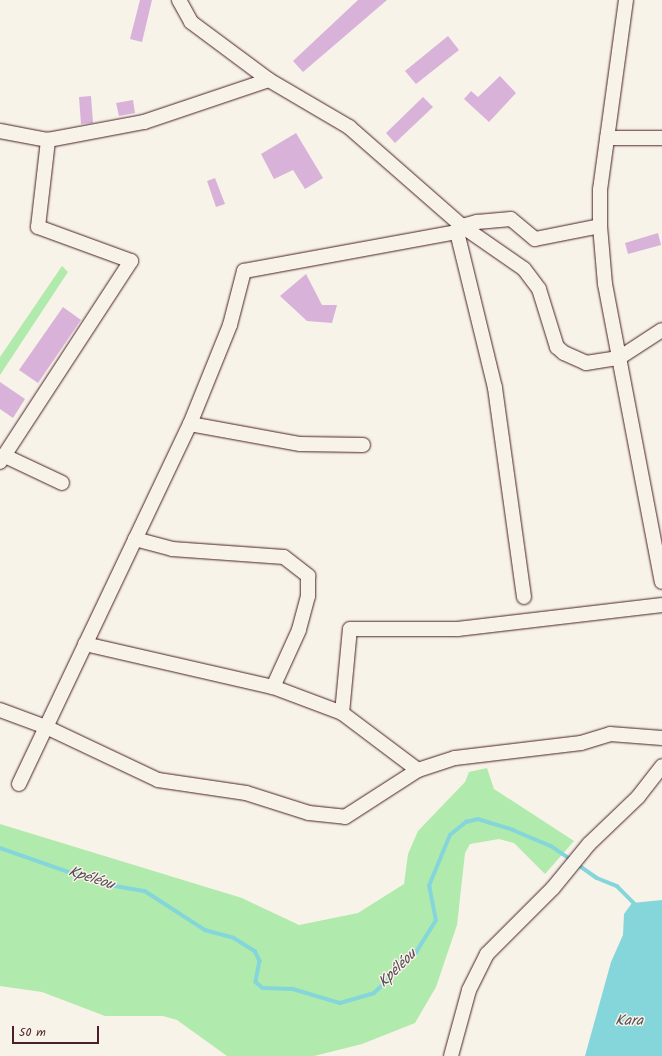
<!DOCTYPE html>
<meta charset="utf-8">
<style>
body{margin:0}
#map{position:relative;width:662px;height:1056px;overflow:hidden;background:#f7f3e8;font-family:Kalam,sans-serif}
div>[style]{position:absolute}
.green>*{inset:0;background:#b1eaad}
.water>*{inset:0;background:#85d6db}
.stream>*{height:3.5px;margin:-1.75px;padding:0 1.75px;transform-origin:1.75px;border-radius:1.75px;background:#85d6db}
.building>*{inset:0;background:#d9b2da}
.roads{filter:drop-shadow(0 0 1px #4a1f2b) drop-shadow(0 0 1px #4a1f2b)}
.street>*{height:14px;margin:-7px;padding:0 7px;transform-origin:7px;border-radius:7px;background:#f7f3e8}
span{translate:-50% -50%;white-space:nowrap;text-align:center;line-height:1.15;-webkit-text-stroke:3px #f7f3e8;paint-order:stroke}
.water-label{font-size:15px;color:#594d57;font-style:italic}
.scale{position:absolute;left:12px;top:1026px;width:87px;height:18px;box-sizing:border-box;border:2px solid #4a1f2b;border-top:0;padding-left:5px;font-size:12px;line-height:14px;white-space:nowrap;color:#4a1f2b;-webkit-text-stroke:3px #f7f3e8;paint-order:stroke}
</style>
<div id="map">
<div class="green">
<i style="clip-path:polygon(62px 266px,68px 272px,0 375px,0 357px)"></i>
<i style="clip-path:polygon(487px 768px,494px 789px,574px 841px,545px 874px,514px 843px,499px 839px,470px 844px,465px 853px,457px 925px,436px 987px,415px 1023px,362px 1044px,314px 1056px,227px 1056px,177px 1020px,163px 1016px,105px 1016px,42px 992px,0 986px,0 824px,242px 898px,299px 925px,358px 913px,404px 884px,408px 854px,418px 831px,465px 782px,469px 772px)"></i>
</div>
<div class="water">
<i style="clip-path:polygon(662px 900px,662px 1056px,585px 1056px,611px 962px,623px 935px,624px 914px,632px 903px)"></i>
</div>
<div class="stream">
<i style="left:0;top:848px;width:109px;rotate:19.3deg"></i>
<i style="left:103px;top:884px;width:43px;rotate:9.5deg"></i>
<i style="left:145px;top:891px;width:72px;rotate:33deg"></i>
<i style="left:205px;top:930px;width:30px;rotate:15deg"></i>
<i style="left:234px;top:938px;width:25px;rotate:32deg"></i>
<i style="left:255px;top:951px;width:11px;rotate:63deg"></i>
<i style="left:260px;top:961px;width:21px;rotate:101deg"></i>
<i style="left:256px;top:982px;width:9px;rotate:41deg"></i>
<i style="left:263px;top:988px;width:30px;rotate:2deg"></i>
<i style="left:293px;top:989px;width:49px;rotate:16.6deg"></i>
<i style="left:340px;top:1003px;width:35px;rotate:-16deg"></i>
<i style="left:374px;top:993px;width:57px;rotate:-43.6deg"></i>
<i style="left:415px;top:954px;width:39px;rotate:-58deg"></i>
<i style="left:436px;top:921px;width:36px;rotate:-101deg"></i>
<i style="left:429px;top:886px;width:55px;rotate:-67.6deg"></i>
<i style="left:450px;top:835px;width:21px;rotate:-39deg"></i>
<i style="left:466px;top:822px;width:12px;rotate:-14deg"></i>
<i style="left:478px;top:819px;width:37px;rotate:17deg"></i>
<i style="left:513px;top:830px;width:41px;rotate:22.8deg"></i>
<i style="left:551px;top:846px;width:25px;rotate:34deg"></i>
<i style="left:577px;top:864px;width:24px;rotate:35deg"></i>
<i style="left:597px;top:878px;width:22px;rotate:22deg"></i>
<i style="left:617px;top:886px;width:27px;rotate:45deg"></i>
</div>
<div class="building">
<i style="clip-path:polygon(140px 0,152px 0,142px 42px,130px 39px)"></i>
<i style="clip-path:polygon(358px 0,387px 0,303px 72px,293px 61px)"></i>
<i style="clip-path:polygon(448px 36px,459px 50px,416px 84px,405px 71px)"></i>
<i style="clip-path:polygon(500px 76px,516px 93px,489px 122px,464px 99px,471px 91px,478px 97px)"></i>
<i style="clip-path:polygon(91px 96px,93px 123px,81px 124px,79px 97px)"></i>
<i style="clip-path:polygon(423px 97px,433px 107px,395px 143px,386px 133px)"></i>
<i style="clip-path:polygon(133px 100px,135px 113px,119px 116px,116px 103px)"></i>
<i style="clip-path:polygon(296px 133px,323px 178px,305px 189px,293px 170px,274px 179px,261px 154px)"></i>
<i style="clip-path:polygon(215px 178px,225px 204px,216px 207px,207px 181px)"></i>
<i style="clip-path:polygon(658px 233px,661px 245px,628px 254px,625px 243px)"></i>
<i style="clip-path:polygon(306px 274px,322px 305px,337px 305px,332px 323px,307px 321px,280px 296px)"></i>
<i style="clip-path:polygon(63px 307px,81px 320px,38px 383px,19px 370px)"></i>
<i style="clip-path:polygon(0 382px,25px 399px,13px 418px,0 409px)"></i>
</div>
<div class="roads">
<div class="street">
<i style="left:179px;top:0;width:25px;rotate:61deg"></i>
<i style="left:191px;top:22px;width:97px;rotate:36.6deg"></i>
<i style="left:269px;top:80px;width:93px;rotate:30.4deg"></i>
<i style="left:349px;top:127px;width:150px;rotate:41.2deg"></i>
<i style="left:462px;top:226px;width:75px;rotate:34.7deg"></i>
<i style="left:524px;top:269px;width:25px;rotate:53deg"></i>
<i style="left:539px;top:289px;width:61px;rotate:72.8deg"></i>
<i style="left:557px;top:347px;width:9px;rotate:41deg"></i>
<i style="left:564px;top:353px;width:24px;rotate:24deg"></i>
<i style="left:586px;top:363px;width:33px;rotate:-9deg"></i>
<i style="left:619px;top:358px;width:51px;rotate:-33.1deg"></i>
<i style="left:626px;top:0;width:191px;rotate:97.8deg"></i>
<i style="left:600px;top:189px;width:37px;rotate:90deg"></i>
<i style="left:600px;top:226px;width:58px;rotate:85.1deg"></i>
<i style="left:605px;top:284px;width:303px;rotate:79.2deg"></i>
<i style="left:0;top:131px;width:49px;rotate:10.6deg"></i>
<i style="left:48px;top:140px;width:98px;rotate:-10.6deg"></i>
<i style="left:144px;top:122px;width:132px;rotate:-18.6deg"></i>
<i style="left:607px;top:138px;width:55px"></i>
<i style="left:457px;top:232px;width:161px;rotate:76.3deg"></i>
<i style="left:495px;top:388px;width:211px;rotate:82.1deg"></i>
<i style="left:190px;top:424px;width:112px;rotate:10.3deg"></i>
<i style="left:300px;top:444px;width:63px;rotate:0.9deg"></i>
<i style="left:5px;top:456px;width:63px;rotate:25.3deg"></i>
<i style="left:0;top:462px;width:240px;rotate:-56.9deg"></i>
<i style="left:131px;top:261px;width:99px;rotate:-159.9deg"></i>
<i style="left:38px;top:227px;width:88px;rotate:-83.4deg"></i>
<i style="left:135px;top:539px;width:38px;rotate:15deg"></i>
<i style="left:172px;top:549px;width:112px;rotate:4.1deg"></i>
<i style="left:284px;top:557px;width:31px;rotate:38deg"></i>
<i style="left:308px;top:576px;width:20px;rotate:90deg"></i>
<i style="left:308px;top:596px;width:35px;rotate:105deg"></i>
<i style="left:299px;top:630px;width:63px;rotate:114.5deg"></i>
<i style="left:85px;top:644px;width:193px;rotate:12.9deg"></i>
<i style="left:273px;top:687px;width:74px;rotate:20.6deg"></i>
<i style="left:342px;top:713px;width:95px;rotate:36.9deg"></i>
<i style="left:0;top:710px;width:49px;rotate:20.3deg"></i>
<i style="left:46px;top:727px;width:124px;rotate:25.3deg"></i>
<i style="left:158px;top:780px;width:89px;rotate:8.4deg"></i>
<i style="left:246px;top:793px;width:66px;rotate:17.6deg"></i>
<i style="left:309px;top:813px;width:36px;rotate:6deg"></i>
<i style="left:345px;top:817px;width:87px;rotate:-32.8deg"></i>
<i style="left:418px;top:770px;width:39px;rotate:-18deg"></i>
<i style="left:455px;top:758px;width:127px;rotate:-6.8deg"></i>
<i style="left:581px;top:743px;width:30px;rotate:-17deg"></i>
<i style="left:610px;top:734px;width:52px;rotate:4.4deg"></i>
<i style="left:342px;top:713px;width:84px;rotate:-84.6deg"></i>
<i style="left:350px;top:629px;width:108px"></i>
<i style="left:458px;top:629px;width:205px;rotate:-6.7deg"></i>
<i style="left:19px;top:784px;width:399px;rotate:-64.6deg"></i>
<i style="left:190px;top:424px;width:107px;rotate:-68deg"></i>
<i style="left:230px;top:325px;width:56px;rotate:-75.5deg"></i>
<i style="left:244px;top:271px;width:217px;rotate:-10.4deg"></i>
<i style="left:457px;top:232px;width:8px;rotate:-50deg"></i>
<i style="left:462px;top:226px;width:16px;rotate:-15deg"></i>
<i style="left:477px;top:222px;width:34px;rotate:-5deg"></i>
<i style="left:511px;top:219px;width:31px;rotate:40deg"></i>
<i style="left:535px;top:239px;width:66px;rotate:-11.3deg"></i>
<i style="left:451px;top:1056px;width:68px;rotate:-74.7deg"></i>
<i style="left:469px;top:990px;width:40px;rotate:-63.4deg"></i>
<i style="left:487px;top:954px;width:93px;rotate:-45deg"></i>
<i style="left:553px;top:888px;width:57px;rotate:-50.7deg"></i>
<i style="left:589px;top:844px;width:68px;rotate:-43.8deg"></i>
<i style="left:638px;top:797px;width:39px;rotate:-52deg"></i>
</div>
</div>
<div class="water-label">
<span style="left:91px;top:879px;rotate:18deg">Kpéléou</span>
<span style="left:398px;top:969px;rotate:-45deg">Kpéléou</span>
<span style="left:629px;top:1022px">Kara</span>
</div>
<div class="scale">50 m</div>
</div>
